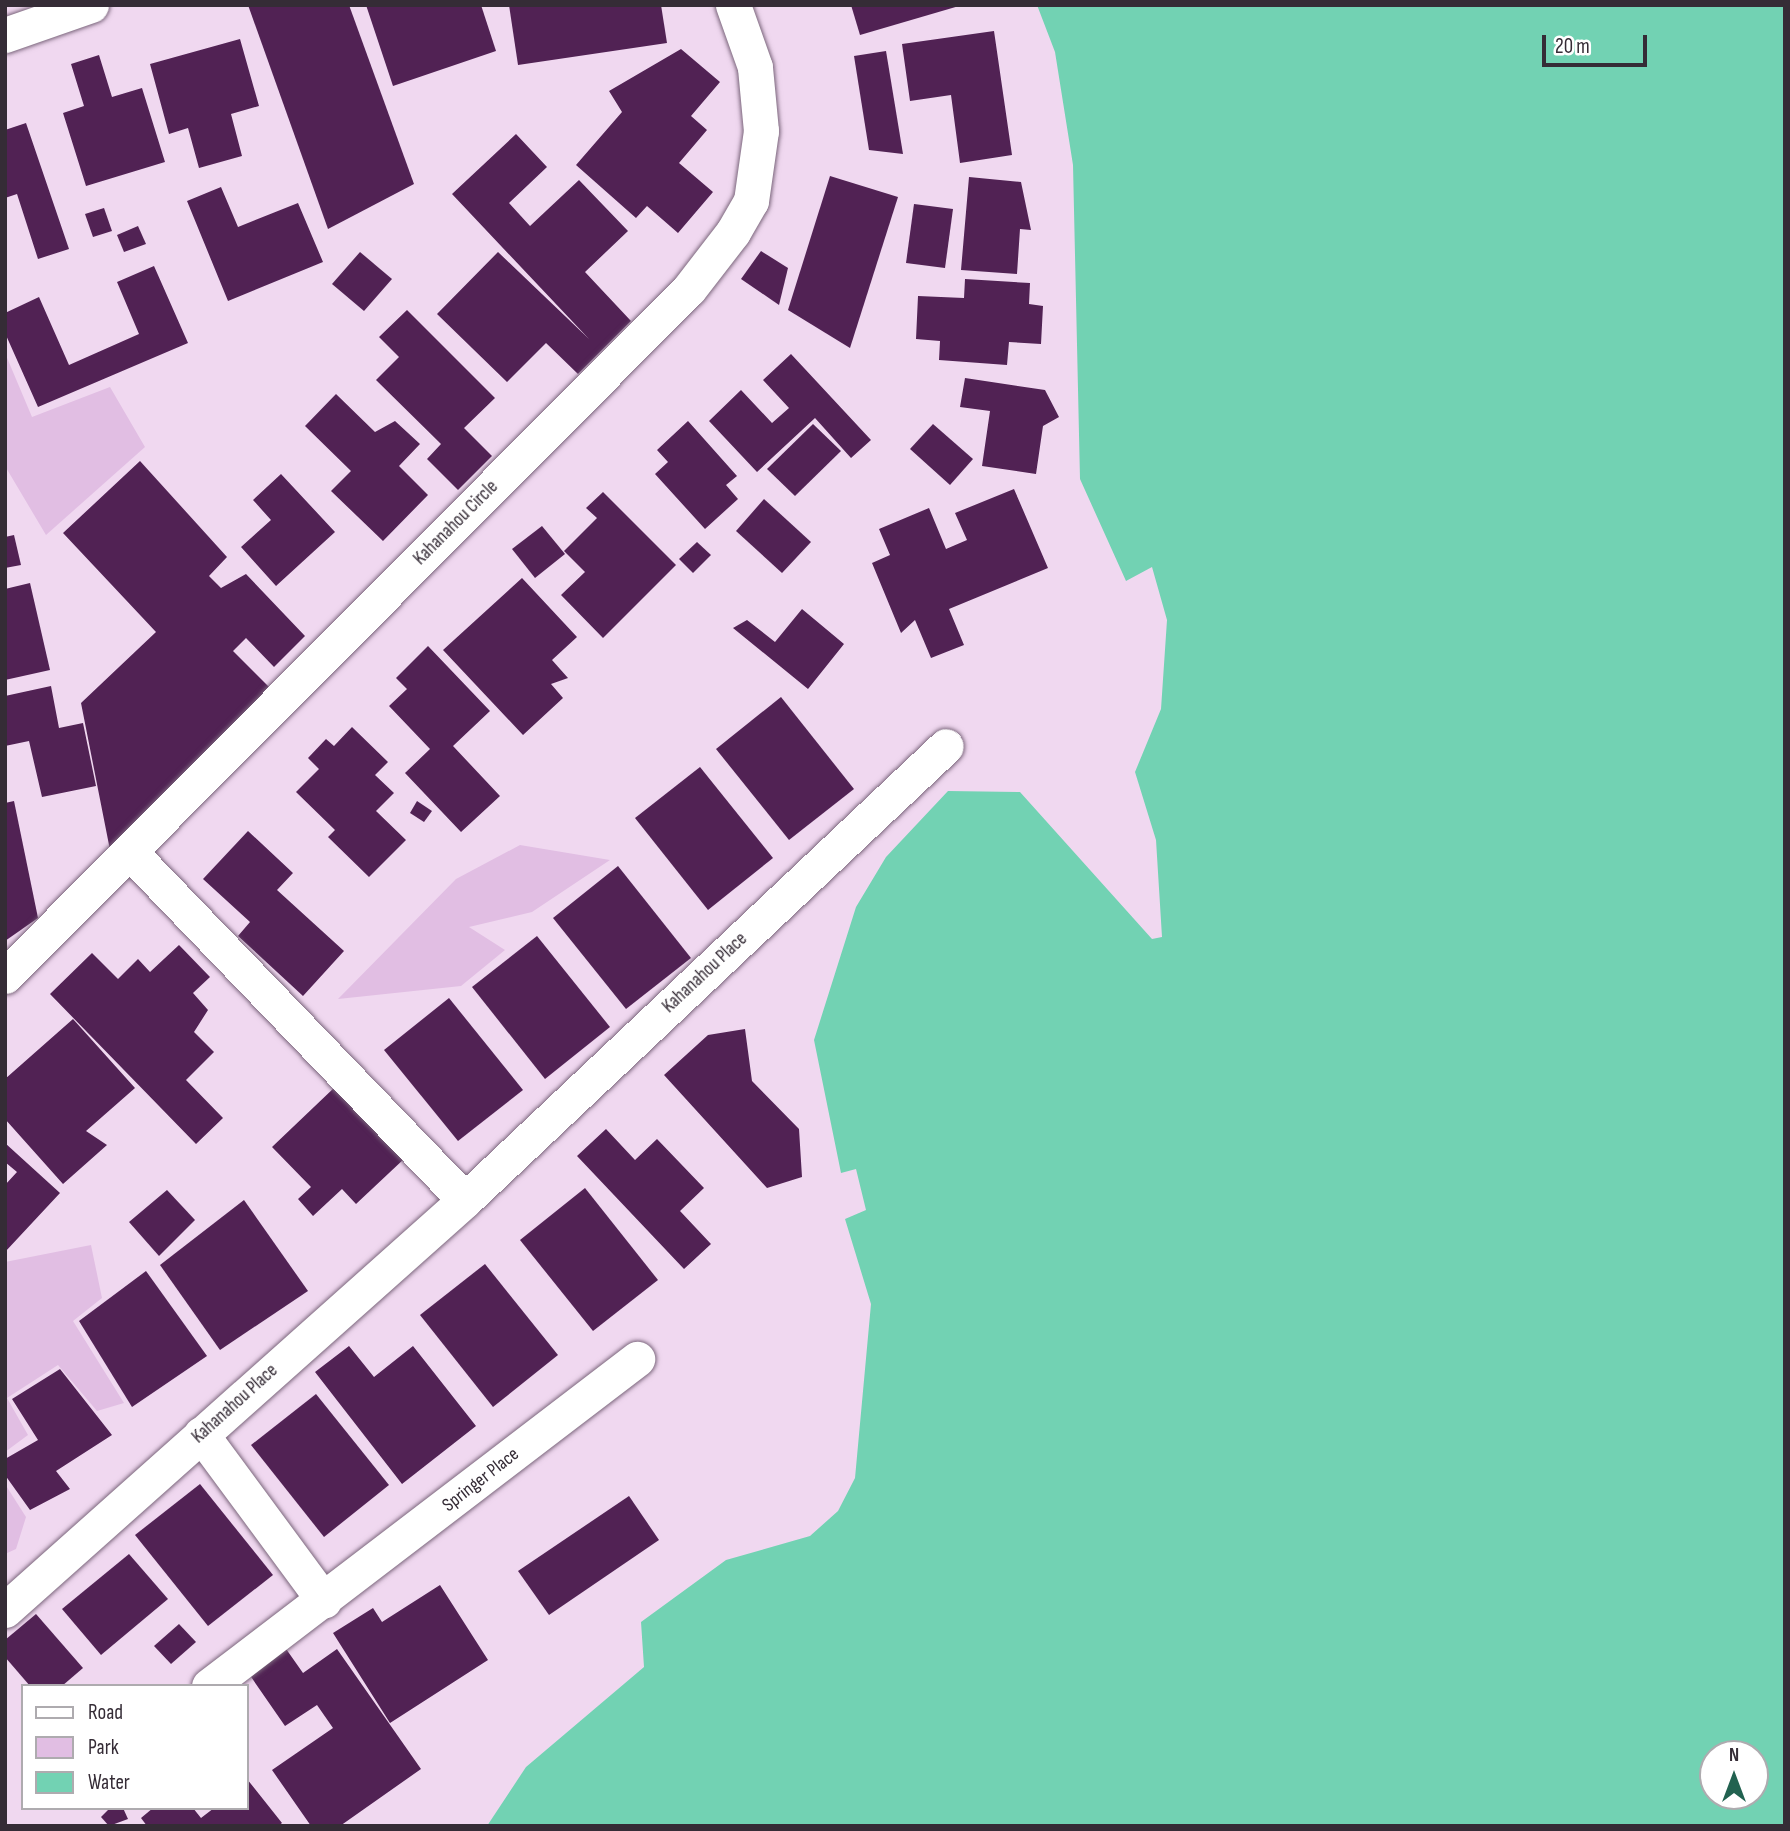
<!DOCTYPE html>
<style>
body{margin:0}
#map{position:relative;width:1790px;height:1831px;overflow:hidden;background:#f0d8f0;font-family:"Sofia Sans Condensed",sans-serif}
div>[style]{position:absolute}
.green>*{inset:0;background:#e1bee3}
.water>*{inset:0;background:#72d2b3}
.building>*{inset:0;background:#512254}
.roads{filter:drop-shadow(0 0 2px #7b667c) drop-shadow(0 0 2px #7b667c)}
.minor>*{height:35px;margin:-17.5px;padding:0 17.5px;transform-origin:17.5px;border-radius:17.5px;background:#fff}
span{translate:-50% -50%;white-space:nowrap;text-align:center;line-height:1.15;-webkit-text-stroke:7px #fff;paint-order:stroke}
.street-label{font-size:19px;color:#352c36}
.frame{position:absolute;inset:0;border:7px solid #352c36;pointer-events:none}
.legend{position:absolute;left:21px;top:1684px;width:228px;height:126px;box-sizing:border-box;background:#fff;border:2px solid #aeabaf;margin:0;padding:9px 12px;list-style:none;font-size:21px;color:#352c36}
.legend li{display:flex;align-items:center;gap:14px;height:35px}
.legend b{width:35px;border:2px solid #aeabaf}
.north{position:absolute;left:1699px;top:1740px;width:70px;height:70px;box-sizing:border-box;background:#fff;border:2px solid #aeabaf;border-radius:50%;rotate:0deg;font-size:19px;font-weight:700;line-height:28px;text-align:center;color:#352c36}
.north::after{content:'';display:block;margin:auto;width:24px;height:32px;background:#226250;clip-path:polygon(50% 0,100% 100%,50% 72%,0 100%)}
.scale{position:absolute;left:1542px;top:35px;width:105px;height:32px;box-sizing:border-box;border:4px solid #352c36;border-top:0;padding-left:9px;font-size:21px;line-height:24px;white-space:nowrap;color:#352c36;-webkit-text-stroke:5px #fff;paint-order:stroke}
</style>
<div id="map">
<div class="green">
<i style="clip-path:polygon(5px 353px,32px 417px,110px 387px,145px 447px,46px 535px,5px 466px)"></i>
<i style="clip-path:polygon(520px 845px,610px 860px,532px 912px,469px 927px,505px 950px,461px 986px,338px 999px,456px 879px)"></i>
<i style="clip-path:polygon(91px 1245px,102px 1298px,73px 1321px,124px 1403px,97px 1411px,58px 1365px,7px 1398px,28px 1435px,5px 1452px,5px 1262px)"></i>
<i style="clip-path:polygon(5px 1484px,26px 1517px,16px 1549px,5px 1554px)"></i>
</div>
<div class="water">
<i style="clip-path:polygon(evenodd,1037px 5px,1785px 5px,1785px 1826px,487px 1826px,526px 1767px,644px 1667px,641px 1622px,726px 1560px,810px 1536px,838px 1511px,855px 1478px,871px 1304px,845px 1219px,866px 1210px,856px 1169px,841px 1173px,814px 1040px,856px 907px,886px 857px,948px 791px,1020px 792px,1152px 939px,1162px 937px,1156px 840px,1135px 772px,1161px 709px,1167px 620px,1152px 567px,1126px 581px,1080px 479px,1073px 165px,1055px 52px,1037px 5px,1713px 1754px,1755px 1754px,1755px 1796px,1713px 1796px,1713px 1754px)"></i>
</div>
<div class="building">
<i style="clip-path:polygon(248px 5px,349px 5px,414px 184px,328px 229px)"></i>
<i style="clip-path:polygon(366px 5px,481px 5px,496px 51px,393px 86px)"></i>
<i style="clip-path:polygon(509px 5px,661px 5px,667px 43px,518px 65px)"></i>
<i style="clip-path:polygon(851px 5px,959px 5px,959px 6px,860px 35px)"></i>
<i style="clip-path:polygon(994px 31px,1012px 155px,960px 163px,951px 95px,910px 101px,902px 44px)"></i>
<i style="clip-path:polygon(240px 39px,259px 106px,231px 114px,242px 156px,199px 168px,188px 128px,169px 134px,150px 64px)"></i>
<i style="clip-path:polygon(681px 49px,720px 82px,691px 116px,707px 130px,679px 163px,713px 192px,678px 233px,647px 206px,636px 218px,576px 165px,622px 112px,609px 91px)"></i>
<i style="clip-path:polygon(886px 51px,903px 154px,869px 150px,854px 56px)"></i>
<i style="clip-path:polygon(99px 55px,112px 97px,142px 88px,165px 162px,86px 186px,63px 113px,84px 106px,71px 64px)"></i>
<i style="clip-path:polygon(26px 123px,69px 249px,38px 259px,17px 194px,5px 198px,5px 130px)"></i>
<i style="clip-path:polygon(516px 134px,547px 167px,509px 203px,530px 226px,579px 180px,628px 231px,585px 272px,631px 321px,578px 374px,546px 343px,507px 382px,437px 314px,498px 252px,589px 339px,452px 194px)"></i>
<i style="clip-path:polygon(830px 176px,898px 197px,850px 348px,788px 310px)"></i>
<i style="clip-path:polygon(969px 177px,1021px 182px,1031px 230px,1020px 229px,1017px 274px,961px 270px)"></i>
<i style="clip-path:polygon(221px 187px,238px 227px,298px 203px,323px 262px,228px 301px,187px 201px)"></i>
<i style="clip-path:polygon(914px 204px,953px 209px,945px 268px,906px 263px)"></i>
<i style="clip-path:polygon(104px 208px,112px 231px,93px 237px,85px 214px)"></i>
<i style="clip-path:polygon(138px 226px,146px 244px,124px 252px,117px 235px)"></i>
<i style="clip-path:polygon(761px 251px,788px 268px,779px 305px,741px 279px)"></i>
<i style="clip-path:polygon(360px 252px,392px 279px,364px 311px,332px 284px)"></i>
<i style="clip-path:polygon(154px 266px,188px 343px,38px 407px,5px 333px,5px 313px,39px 297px,69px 365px,139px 334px,117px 282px)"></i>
<i style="clip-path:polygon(965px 279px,1030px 283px,1029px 304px,1043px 306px,1041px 344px,1009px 342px,1007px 365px,939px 360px,940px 341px,916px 339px,918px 296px,964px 298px)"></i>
<i style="clip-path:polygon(407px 310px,495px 398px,464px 428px,492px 456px,458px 490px,427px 459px,441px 444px,376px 380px,399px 357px,379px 337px)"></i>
<i style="clip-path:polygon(791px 354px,871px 440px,851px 458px,815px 418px,757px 472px,709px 421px,741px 390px,772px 423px,789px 408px,763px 380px)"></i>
<i style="clip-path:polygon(965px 378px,1045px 390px,1059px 417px,1043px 426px,1036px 474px,982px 466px,990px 411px,960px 407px)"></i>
<i style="clip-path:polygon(336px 394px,375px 432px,395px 421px,420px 444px,399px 466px,428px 495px,383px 541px,331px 491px,351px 471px,305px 426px)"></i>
<i style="clip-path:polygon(688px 421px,737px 476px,726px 485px,738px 499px,705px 529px,655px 474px,668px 462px,657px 450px)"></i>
<i style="clip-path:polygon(813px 424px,841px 451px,795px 496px,767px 469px)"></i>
<i style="clip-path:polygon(933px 424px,973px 459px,950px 485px,910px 449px)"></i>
<i style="clip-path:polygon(140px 461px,227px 557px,209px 576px,221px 588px,246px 574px,305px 636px,274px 667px,246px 638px,233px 651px,271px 689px,110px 850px,81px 703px,156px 632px,63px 533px)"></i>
<i style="clip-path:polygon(281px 474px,335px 532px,276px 586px,241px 547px,271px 520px,253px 500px)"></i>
<i style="clip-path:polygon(1014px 489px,1048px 568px,949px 609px,964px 645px,931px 658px,915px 620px,901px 633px,872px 563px,890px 555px,879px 529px,929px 508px,946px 549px,967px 540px,955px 513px)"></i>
<i style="clip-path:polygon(603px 492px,676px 565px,603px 638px,561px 595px,585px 572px,564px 551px,597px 518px,586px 508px)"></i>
<i style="clip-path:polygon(764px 499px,811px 542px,782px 573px,736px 531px)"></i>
<i style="clip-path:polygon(542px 526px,565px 554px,535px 578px,512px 549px)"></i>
<i style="clip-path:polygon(14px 535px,21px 565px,5px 568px,5px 537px)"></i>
<i style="clip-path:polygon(697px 542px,711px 555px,693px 573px,679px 559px)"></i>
<i style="clip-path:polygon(522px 578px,577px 637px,552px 660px,568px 678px,551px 684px,563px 698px,523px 735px,443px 650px)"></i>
<i style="clip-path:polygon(30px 583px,50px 670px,5px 680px,5px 589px)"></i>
<i style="clip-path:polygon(802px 609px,844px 644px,808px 689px,733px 628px,747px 620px,775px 642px)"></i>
<i style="clip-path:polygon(428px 646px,490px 711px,453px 746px,500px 796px,461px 832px,405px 773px,430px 749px,389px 706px,407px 689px,396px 678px)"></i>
<i style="clip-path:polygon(51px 686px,59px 728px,83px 723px,96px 786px,42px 797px,29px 741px,5px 746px,5px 696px)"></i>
<i style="clip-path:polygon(781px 697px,854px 789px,789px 840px,716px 749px)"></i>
<i style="clip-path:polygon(352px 727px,388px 762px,375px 775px,394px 793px,376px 811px,406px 840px,369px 877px,328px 837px,335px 830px,296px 792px,319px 769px,308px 758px,326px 739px,334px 746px)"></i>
<i style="clip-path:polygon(700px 767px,773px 858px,708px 910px,635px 818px)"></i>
<i style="clip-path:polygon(14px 801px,38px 918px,5px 941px,5px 803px)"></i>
<i style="clip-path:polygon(417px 801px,432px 811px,424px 822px,410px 813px)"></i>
<i style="clip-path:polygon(248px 831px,293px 873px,277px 890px,344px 951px,303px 996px,238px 936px,250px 922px,203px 879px)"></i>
<i style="clip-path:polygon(618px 866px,691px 958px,626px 1009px,553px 918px)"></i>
<i style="clip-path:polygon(537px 936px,610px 1027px,545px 1079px,472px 987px)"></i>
<i style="clip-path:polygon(179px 945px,210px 977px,193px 993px,208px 1010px,194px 1032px,214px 1052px,186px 1080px,223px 1118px,196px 1144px,50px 994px,92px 953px,118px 979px,138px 959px,150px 972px)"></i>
<i style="clip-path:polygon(449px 998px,523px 1090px,458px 1141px,384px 1050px)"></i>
<i style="clip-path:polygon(73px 1019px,135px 1088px,86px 1131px,107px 1145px,63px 1184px,5px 1119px,5px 1079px)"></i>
<i style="clip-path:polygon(745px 1029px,752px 1081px,799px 1129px,802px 1177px,767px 1188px,664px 1075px,708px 1035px)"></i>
<i style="clip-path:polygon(336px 1086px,405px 1158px,356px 1204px,342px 1189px,313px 1216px,298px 1199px,311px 1187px,272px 1147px)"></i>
<i style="clip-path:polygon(606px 1129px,635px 1160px,657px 1139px,704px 1188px,680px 1211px,711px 1244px,684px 1269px,577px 1156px)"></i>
<i style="clip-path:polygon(5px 1143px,60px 1193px,5px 1252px,5px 1185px,17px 1172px,5px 1162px)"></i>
<i style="clip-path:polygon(585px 1188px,658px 1280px,593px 1331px,520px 1240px)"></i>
<i style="clip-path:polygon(167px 1190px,195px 1220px,159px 1256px,129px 1222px)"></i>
<i style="clip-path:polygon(244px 1200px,308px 1291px,220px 1350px,160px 1265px)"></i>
<i style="clip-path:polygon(485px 1264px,558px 1355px,493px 1407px,420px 1315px)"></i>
<i style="clip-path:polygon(146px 1271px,207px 1356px,132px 1407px,79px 1321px)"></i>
<i style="clip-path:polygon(349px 1346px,374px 1377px,413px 1346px,476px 1426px,402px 1484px,315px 1372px)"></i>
<i style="clip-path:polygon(60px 1369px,112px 1435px,56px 1471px,70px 1489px,30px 1510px,5px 1475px,5px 1459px,38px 1440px,12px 1399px)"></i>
<i style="clip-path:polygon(316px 1394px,389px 1485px,324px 1537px,251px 1445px)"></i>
<i style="clip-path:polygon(200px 1484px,273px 1575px,208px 1626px,135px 1535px)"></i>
<i style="clip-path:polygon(629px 1496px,659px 1540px,549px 1615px,518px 1571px)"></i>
<i style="clip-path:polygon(129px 1554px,168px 1599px,101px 1655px,62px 1609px)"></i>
<i style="clip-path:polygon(440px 1585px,488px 1660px,390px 1723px,333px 1633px,373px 1608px,382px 1622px)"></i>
<i style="clip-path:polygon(36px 1614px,83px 1668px,62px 1686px,30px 1686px,5px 1657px,5px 1640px)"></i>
<i style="clip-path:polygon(179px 1624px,196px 1642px,171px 1664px,154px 1646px)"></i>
<i style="clip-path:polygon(284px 1646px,303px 1673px,337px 1649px,421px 1769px,340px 1826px,311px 1826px,272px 1770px,333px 1728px,317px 1705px,285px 1726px,247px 1671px)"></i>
<i style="clip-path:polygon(247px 1779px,282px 1823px,278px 1826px,147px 1826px,141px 1818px,153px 1808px,193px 1808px,201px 1818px,214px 1808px,247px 1808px)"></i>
<i style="clip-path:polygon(110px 1808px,123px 1808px,128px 1819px,109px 1826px,101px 1817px)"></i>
</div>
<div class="roads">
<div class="minor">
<i style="left:5px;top:35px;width:91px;rotate:-19.2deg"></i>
<i style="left:129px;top:851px;width:484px;rotate:46.1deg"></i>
<i style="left:5px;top:976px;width:969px;rotate:-45.13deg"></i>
<i style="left:689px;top:289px;width:72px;rotate:-52.3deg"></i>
<i style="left:733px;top:232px;width:36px;rotate:-60deg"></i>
<i style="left:751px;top:201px;width:71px;rotate:-81.9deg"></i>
<i style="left:761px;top:131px;width:64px;rotate:-95.4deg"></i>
<i style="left:755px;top:67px;width:66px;rotate:-109.5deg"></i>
<i style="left:201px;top:1434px;width:207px;rotate:53.6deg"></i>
<i style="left:5px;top:1610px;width:616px;rotate:-41.71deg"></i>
<i style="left:465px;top:1200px;width:661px;rotate:-43.35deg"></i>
<i style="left:209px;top:1686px;width:539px;rotate:-37.38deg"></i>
</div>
</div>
<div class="street-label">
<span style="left:456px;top:523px;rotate:-45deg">Kahanahou Circle</span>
<span style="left:705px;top:973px;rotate:-43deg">Kahanahou Place</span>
<span style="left:235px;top:1404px;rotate:-42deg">Kahanahou Place</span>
<span style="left:481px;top:1480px;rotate:-38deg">Springer Place</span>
</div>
<div class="frame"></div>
<ul class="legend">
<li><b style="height:9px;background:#fff"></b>Road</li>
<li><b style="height:19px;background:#e1bee3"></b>Park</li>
<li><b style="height:19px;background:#72d2b3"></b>Water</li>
</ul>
<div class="north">N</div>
<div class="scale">20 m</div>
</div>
